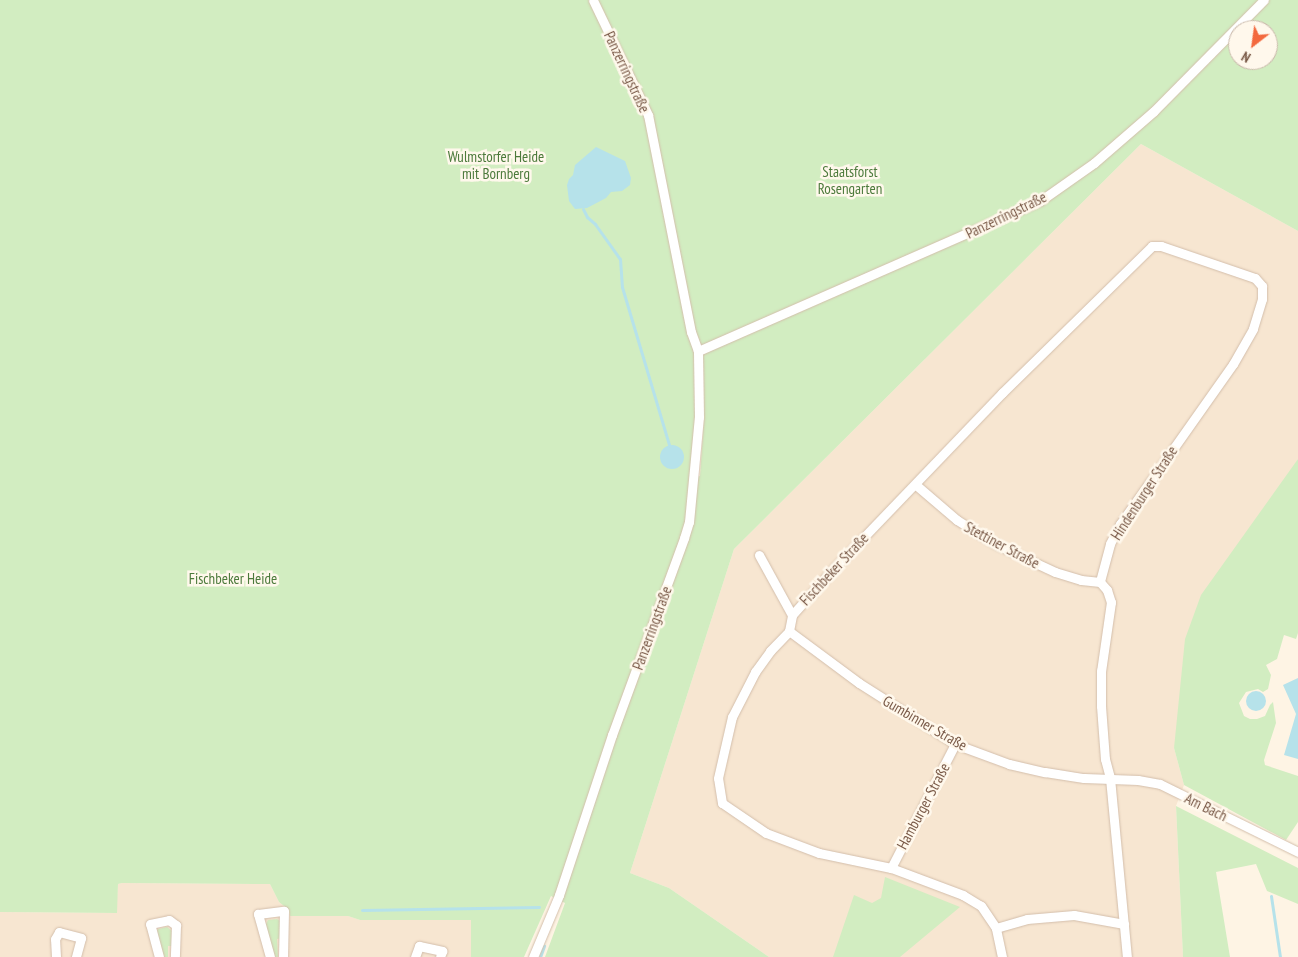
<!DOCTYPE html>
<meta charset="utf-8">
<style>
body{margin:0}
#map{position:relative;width:1298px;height:957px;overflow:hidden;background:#fef4e4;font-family:"PT Sans Narrow",sans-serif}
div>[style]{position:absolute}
.residential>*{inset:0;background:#f7e6d1}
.green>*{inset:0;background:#d2edc1}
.water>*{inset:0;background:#b6e2ea}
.round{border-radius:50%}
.stream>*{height:3px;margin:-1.5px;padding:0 1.5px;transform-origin:1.5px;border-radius:1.5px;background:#b6e2ea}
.roads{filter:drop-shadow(0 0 1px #d3beab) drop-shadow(0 0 1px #d3beab)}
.minor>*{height:9px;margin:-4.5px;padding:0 4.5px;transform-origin:4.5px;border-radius:4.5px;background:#fff}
span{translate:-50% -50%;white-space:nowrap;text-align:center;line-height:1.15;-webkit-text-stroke:5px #fff8ec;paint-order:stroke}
.street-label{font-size:15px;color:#795947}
.park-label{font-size:15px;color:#4c7a3b}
.north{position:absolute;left:1228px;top:20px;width:50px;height:50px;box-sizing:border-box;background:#fff8ec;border:1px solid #c9b8aa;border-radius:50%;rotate:210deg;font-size:14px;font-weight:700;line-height:20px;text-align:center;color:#795947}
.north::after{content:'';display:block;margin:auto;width:18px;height:22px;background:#f3693e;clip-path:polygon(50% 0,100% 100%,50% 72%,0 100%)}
</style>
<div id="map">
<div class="residential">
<i style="clip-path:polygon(1141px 144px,1298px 231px,1298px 459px,1174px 748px,1184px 785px,1176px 806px,1183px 957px,769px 957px,669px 888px,630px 873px,734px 549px)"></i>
<i style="clip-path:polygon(122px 883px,270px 884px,279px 902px,289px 910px,290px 916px,348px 916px,360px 920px,471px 920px,471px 957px,0 957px,0 912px,116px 913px,118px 884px)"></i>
</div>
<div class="green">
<i style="clip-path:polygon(evenodd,0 0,593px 0,648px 115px,698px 351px,695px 477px,700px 476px,704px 417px,703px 360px,695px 332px,652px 113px,598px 0,1298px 0,1298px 231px,1141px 144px,734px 549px,630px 873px,669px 888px,769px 957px,545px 957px,565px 903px,551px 896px,524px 957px,471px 957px,471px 920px,360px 920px,348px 916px,290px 916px,289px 910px,279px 902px,270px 884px,122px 883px,118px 884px,117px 913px,0 912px,0 0,1238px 30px,1268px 30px,1268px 60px,1238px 60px,1238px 30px)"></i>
<i style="clip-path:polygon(1298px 459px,1298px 633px,1296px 639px,1284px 635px,1277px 659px,1266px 665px,1271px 675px,1268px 689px,1263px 692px,1258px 689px,1246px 692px,1239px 703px,1244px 716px,1250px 719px,1257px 719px,1265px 716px,1270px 705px,1273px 702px,1276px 723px,1264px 760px,1265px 765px,1298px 776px,1298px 822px,1286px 840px,1184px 785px,1174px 748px,1185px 639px,1201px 595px)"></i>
<i style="clip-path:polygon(1176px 806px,1298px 868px,1298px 904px,1267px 891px,1256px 864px,1216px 872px,1230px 957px,1183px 957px)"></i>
<i style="clip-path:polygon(885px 877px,960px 907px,900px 957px,833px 957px,854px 895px,872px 903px,881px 898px)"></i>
<i style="clip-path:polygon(277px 919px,280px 921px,281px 938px,277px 939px,278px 957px,273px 957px,266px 924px,268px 920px)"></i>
<i style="clip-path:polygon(167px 927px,172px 931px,172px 946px,168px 946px,168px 957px,162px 957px,156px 933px,158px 929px)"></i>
</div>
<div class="water">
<i style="clip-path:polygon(596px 147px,625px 161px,631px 178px,630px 185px,622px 191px,611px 192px,606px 198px,587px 208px,575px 209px,569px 201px,567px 185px,569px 179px,573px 175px,575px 165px)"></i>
<i class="round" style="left:660px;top:445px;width:24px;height:24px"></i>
<i style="clip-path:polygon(1298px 678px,1298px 759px,1284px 755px,1296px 714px,1283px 685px)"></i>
<i class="round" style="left:1246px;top:691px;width:20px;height:20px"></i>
</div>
<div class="stream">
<i style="left:583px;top:209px;width:9px;rotate:63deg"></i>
<i style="left:587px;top:217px;width:11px;rotate:41deg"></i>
<i style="left:595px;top:224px;width:43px;rotate:54.5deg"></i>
<i style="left:620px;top:259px;width:28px;rotate:86deg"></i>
<i style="left:622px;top:287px;width:165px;rotate:73.4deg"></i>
<i style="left:1271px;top:896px;width:62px;rotate:81.6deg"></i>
<i style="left:362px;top:910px;width:177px;rotate:-1deg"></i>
<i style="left:540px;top:957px;width:12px;rotate:-70deg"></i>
</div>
<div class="roads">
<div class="minor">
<i style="left:698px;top:351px;width:373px;rotate:-23.7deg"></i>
<i style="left:1040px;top:201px;width:66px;rotate:-35.1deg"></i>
<i style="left:1094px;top:163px;width:79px;rotate:-40.9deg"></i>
<i style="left:1154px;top:111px;width:156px;rotate:-45.3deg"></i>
<i style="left:916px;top:485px;width:54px;rotate:40.5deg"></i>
<i style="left:957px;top:520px;width:45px;rotate:32.3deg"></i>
<i style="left:995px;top:544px;width:66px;rotate:25deg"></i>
<i style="left:1055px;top:572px;width:27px;rotate:17deg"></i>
<i style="left:1081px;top:580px;width:19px;rotate:6deg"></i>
<i style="left:759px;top:555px;width:68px;rotate:61.2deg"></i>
<i style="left:789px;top:631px;width:87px;rotate:36.6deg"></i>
<i style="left:859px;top:683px;width:114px;rotate:32.4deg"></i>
<i style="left:955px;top:744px;width:58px;rotate:20.3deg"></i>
<i style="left:1009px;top:764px;width:37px;rotate:13deg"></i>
<i style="left:1045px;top:772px;width:39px;rotate:9deg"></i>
<i style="left:1084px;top:778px;width:54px;rotate:2.1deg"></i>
<i style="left:1138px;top:780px;width:22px;rotate:10deg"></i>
<i style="left:1160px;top:784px;width:154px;rotate:26.2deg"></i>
<i style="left:891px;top:868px;width:140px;rotate:-62.7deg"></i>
<i style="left:996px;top:928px;width:32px;rotate:-16deg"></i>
<i style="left:1027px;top:919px;width:47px;rotate:-4.9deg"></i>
<i style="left:1074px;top:915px;width:51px;rotate:10.2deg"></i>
<i style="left:56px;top:957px;width:18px;rotate:-93deg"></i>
<i style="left:55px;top:939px;width:8px;rotate:-60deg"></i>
<i style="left:59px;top:932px;width:23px;rotate:15deg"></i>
<i style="left:81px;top:938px;width:20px;rotate:105deg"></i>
<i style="left:159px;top:957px;width:34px;rotate:-105deg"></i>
<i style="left:150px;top:924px;width:19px;rotate:-12deg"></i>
<i style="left:169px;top:920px;width:9px;rotate:36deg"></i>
<i style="left:176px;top:925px;width:32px;rotate:92deg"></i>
<i style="left:270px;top:957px;width:45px;rotate:-105.6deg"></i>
<i style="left:258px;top:914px;width:26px;rotate:-7deg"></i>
<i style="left:284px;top:911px;width:46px;rotate:91.2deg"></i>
<i style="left:415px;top:957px;width:12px;rotate:-70deg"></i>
<i style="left:419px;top:946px;width:24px;rotate:12deg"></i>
<i style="left:442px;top:951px;width:6px;rotate:108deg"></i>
<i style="left:533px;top:957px;width:67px;rotate:-67.2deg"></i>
<i style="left:559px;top:895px;width:169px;rotate:-71.7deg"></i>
<i style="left:612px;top:735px;width:210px;rotate:-69.9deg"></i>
<i style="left:684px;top:538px;width:17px;rotate:-73deg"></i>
<i style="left:689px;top:522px;width:105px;rotate:-84.6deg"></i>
<i style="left:699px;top:417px;width:66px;rotate:-90.9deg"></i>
<i style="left:698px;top:351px;width:20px;rotate:-110deg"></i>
<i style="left:691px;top:332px;width:221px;rotate:-101.2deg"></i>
<i style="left:648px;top:115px;width:127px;rotate:-115.6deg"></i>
<i style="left:1002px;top:957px;width:30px;rotate:-102deg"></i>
<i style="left:996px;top:928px;width:27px;rotate:-124deg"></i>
<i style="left:981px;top:906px;width:21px;rotate:-149deg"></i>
<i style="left:963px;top:895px;width:77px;rotate:-159.4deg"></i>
<i style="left:891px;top:868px;width:74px;rotate:-168.2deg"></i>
<i style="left:819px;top:853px;width:57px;rotate:-159.3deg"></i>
<i style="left:766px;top:833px;width:53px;rotate:-145.7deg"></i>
<i style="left:722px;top:803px;width:25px;rotate:-99deg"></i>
<i style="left:718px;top:778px;width:63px;rotate:-77.1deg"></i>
<i style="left:732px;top:717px;width:51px;rotate:-62.9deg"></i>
<i style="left:755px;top:672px;width:26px;rotate:-54deg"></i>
<i style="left:770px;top:651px;width:28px;rotate:-46deg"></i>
<i style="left:789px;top:631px;width:16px;rotate:-79deg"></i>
<i style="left:792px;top:615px;width:66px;rotate:-48.1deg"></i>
<i style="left:836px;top:566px;width:240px;rotate:-46.2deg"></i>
<i style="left:1002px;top:393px;width:210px;rotate:-44.4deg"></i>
<i style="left:1152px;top:246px;width:9px"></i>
<i style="left:1161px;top:246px;width:99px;rotate:18.8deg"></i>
<i style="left:1255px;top:278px;width:11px;rotate:49deg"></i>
<i style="left:1262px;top:286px;width:13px;rotate:90deg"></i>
<i style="left:1262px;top:299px;width:31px;rotate:107deg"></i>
<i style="left:1253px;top:329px;width:40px;rotate:119.7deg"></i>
<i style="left:1233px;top:364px;width:196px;rotate:125.2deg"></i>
<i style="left:1120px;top:524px;width:22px;rotate:117deg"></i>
<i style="left:1110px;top:544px;width:39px;rotate:105deg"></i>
<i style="left:1100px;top:582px;width:11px;rotate:49deg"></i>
<i style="left:1107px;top:590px;width:13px;rotate:72deg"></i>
<i style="left:1111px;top:602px;width:70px;rotate:98.2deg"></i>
<i style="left:1101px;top:671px;width:35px;rotate:90deg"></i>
<i style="left:1101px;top:706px;width:53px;rotate:85.7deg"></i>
<i style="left:1105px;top:759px;width:20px;rotate:75deg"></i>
<i style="left:1110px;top:778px;width:180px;rotate:84.6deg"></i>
</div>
</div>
<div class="street-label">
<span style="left:627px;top:72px;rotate:65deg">Panzerringstraße</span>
<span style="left:1006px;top:215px;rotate:-26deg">Panzerringstraße</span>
<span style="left:1144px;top:493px;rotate:-57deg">Hindenburger Straße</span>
<span style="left:1002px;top:545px;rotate:28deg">Stettiner Straße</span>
<span style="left:834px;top:569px;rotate:-47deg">Fischbeker Straße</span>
<span style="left:652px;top:628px;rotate:-70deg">Panzerringstraße</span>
<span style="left:925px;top:723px;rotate:30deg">Gumbinner Straße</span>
<span style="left:923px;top:806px;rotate:-62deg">Hamburger Straße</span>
<span style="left:1206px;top:807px;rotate:26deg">Am Bach</span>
</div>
<div class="park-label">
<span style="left:496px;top:165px">Wulmstorfer Heide<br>mit Bornberg</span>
<span style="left:850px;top:180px">Staatsforst<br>Rosengarten</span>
<span style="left:233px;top:579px">Fischbeker Heide</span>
</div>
<div class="north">N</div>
</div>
